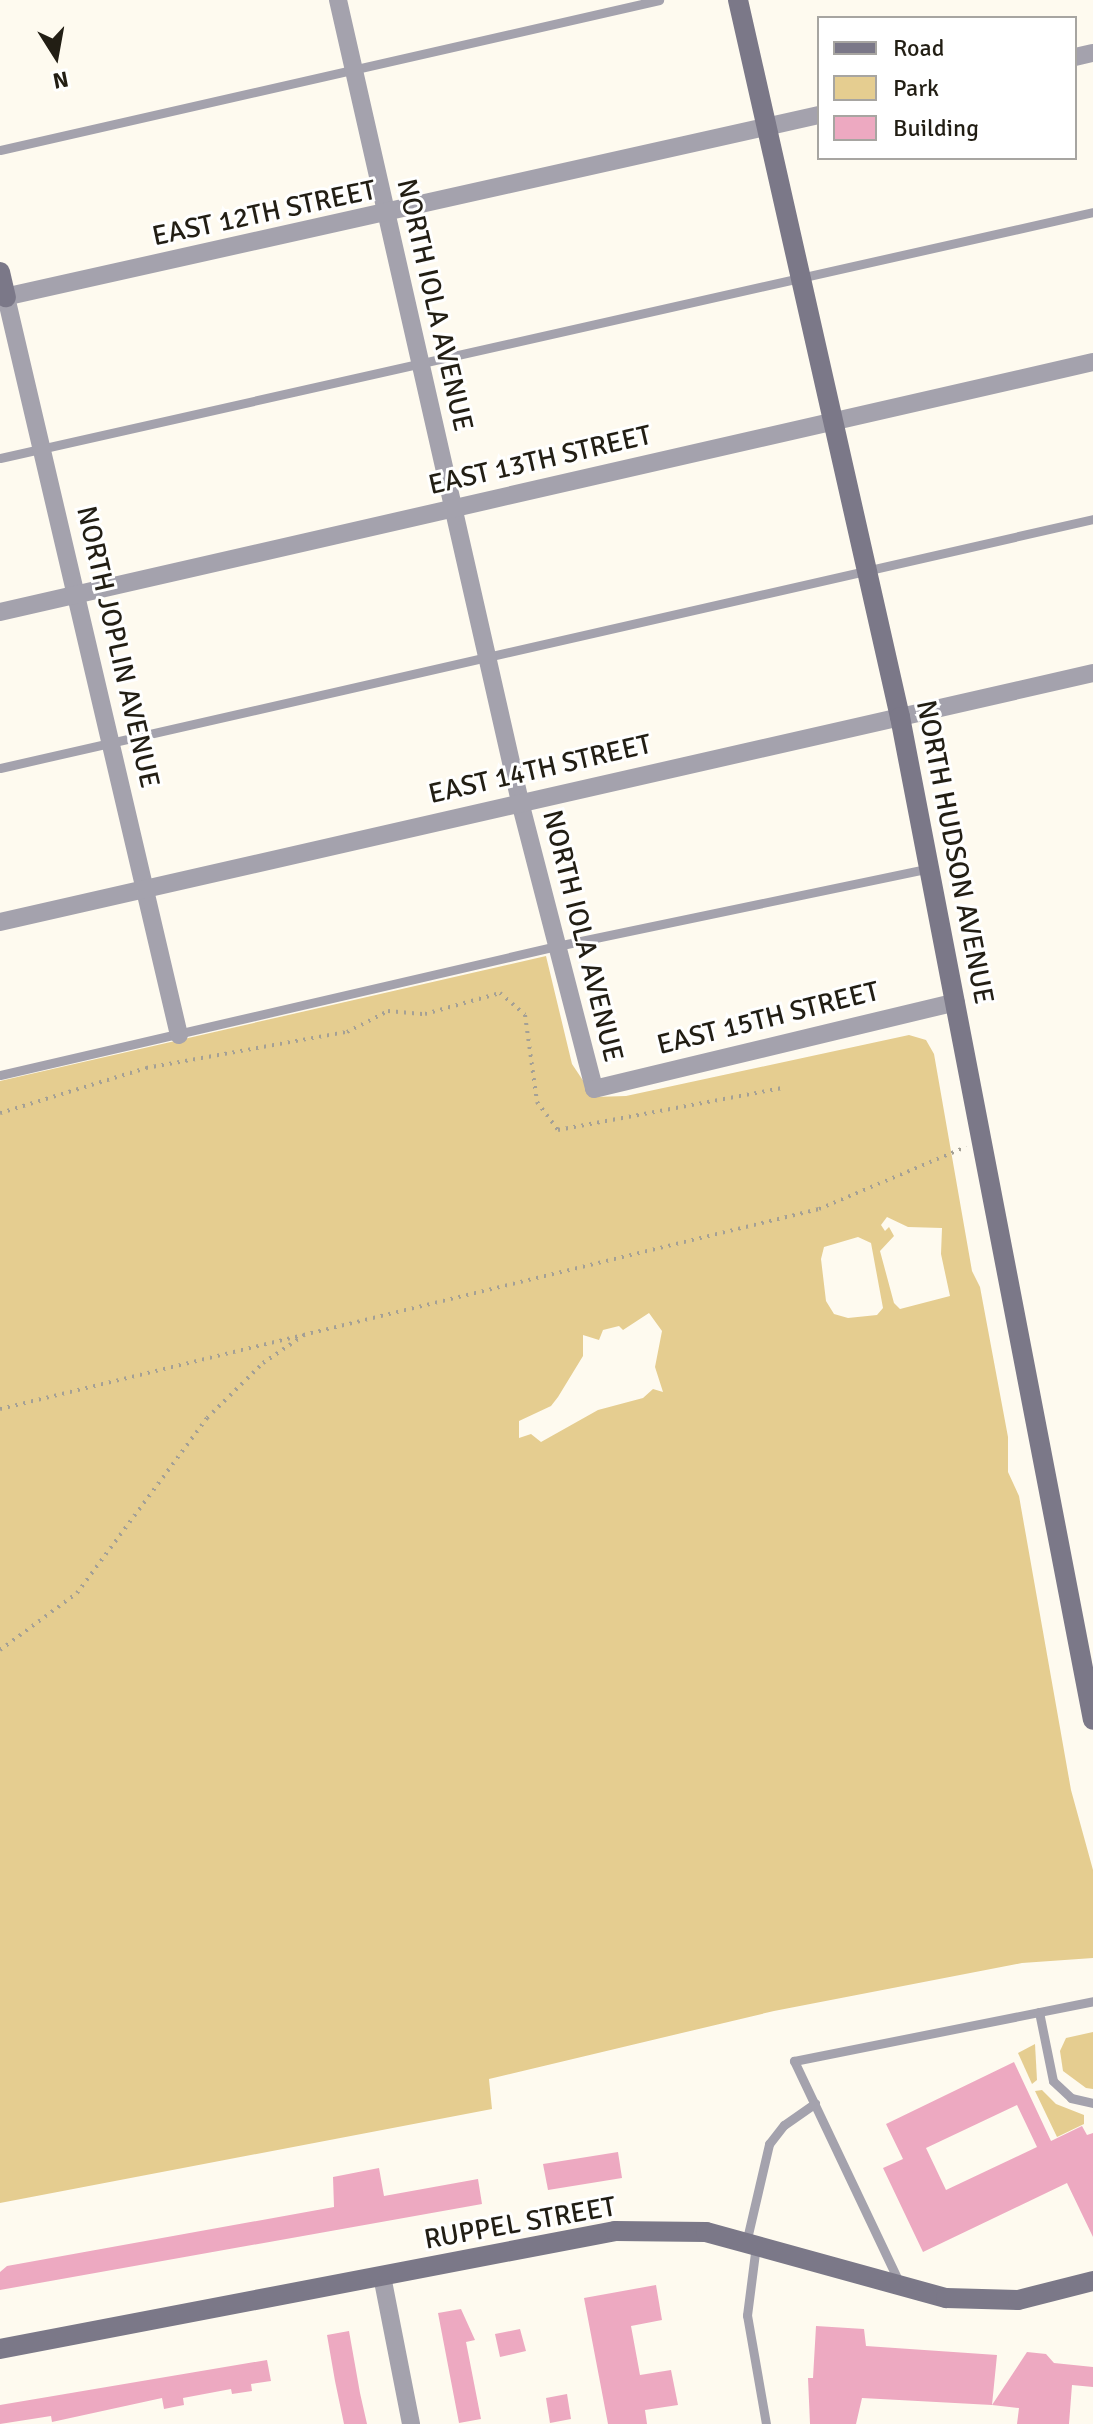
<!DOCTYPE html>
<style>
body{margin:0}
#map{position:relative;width:1093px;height:2424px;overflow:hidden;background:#fefaef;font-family:Signika,sans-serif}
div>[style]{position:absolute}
.green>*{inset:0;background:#e5cd90}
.building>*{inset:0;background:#eda9c1}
.path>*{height:4px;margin-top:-2px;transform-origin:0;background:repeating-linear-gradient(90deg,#a4a095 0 2px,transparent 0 8px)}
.lane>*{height:9px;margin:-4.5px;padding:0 4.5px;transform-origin:4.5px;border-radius:4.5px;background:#a4a2ad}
.street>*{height:18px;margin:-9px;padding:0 9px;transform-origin:9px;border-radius:9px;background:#a4a2ad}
.secondary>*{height:20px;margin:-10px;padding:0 10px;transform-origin:10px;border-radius:10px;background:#7b7888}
span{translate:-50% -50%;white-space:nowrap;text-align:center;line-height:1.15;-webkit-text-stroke:6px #fff;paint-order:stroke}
.street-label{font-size:28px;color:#221e14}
.legend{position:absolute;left:817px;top:16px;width:260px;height:144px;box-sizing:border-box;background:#fff;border:2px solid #a7a5a1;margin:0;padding:10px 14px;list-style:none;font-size:24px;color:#221e14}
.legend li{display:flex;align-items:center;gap:16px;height:40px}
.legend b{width:40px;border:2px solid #a7a5a1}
.north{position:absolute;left:16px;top:16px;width:80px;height:80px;-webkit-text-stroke:6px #fff;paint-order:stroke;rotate:169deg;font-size:22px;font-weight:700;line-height:32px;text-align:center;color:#221e14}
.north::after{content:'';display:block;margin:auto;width:28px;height:36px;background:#221e14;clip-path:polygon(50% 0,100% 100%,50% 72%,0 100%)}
</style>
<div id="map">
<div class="green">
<i style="clip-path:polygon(evenodd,546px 956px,572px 1064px,594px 1097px,626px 1096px,909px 1035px,926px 1040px,934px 1054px,972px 1271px,980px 1287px,1008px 1437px,1008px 1472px,1019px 1496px,1071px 1790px,1093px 1870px,1093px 1958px,1022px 1963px,774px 2011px,489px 2079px,492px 2109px,0 2203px,0 1081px,546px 956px,887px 1217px,908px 1227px,942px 1228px,941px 1254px,950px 1296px,900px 1309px,894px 1303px,880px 1251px,894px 1236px,889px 1227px,885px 1231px,881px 1225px,887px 1217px,546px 956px,858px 1237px,871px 1243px,883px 1308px,877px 1315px,848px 1318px,834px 1314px,826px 1301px,821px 1259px,824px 1247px,858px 1237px,546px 956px,649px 1313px,662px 1331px,655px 1367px,663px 1392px,653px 1389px,643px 1398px,598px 1410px,541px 1442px,531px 1434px,519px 1438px,519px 1421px,551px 1406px,558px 1397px,583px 1356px,583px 1335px,599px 1340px,603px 1330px,619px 1326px,623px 1330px,649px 1313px)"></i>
<i style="clip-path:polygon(1093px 2032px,1093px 2089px,1086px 2088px,1063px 2071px,1060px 2051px,1066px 2038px)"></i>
<i style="clip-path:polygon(1035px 2044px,1037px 2080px,1032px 2084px,1018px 2053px)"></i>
<i style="clip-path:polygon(1042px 2090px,1056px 2104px,1084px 2115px,1084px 2124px,1057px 2137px,1035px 2091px)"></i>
</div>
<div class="building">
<i style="clip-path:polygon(evenodd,1014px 2062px,1051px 2141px,1082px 2126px,1087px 2135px,1093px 2133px,1093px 2237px,1067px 2183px,923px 2252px,883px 2168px,903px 2159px,886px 2124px,1014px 2062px,1017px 2105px,1037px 2147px,946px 2190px,926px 2148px,1017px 2105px)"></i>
<i style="clip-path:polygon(618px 2152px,622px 2178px,548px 2190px,543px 2164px)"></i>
<i style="clip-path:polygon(379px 2168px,384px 2196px,478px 2179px,482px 2204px,0 2290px,0 2272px,7px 2266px,334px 2207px,333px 2177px)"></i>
<i style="clip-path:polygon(656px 2285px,662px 2320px,631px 2326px,640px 2375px,671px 2370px,678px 2405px,645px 2410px,647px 2424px,608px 2424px,584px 2298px)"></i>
<i style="clip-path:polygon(461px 2309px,475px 2340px,466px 2342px,481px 2419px,459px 2423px,438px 2313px)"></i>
<i style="clip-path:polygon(816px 2326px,864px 2329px,866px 2346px,997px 2355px,992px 2405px,862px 2398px,856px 2424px,810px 2424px,808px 2378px,813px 2378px)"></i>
<i style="clip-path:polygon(520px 2329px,526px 2351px,500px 2357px,495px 2334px)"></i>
<i style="clip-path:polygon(349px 2331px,360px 2393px,367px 2424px,344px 2424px,335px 2381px,327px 2335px)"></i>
<i style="clip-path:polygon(1027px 2352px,1046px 2354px,1054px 2363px,1093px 2367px,1093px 2387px,1072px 2385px,1069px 2424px,1017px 2424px,1019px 2408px,992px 2405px)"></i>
<i style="clip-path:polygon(267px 2360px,271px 2381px,251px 2384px,252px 2391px,232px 2394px,231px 2389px,183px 2398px,184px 2405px,164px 2409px,162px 2398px,52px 2422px,51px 2416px,0 2424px,0 2405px)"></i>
<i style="clip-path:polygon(567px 2394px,571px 2419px,550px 2423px,546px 2398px)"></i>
</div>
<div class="path">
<i style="left:0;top:1113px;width:153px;rotate:-17.1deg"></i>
<i style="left:146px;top:1068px;width:204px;rotate:-10.2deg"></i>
<i style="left:347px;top:1032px;width:46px;rotate:-27.1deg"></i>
<i style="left:388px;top:1011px;width:37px;rotate:5deg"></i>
<i style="left:425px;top:1014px;width:78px;rotate:-15.6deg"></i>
<i style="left:500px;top:993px;width:33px;rotate:41deg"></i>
<i style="left:525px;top:1015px;width:88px;rotate:82.1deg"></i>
<i style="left:537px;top:1102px;width:35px;rotate:53deg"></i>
<i style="left:558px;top:1130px;width:228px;rotate:-10.6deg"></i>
<i style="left:0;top:1409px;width:843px;rotate:-13.72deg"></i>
<i style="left:819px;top:1209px;width:160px;rotate:-22.9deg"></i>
<i style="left:0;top:1650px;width:96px;rotate:-36.5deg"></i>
<i style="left:77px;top:1593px;width:218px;rotate:-53.4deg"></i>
<i style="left:207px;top:1418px;width:78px;rotate:-44.5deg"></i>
<i style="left:263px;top:1363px;width:50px;rotate:-34.3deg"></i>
</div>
<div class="lane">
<i style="left:0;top:150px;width:676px;rotate:-12.82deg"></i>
<i style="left:0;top:458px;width:1120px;rotate:-12.68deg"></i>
<i style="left:0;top:768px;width:1121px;rotate:-12.83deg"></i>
<i style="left:0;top:1075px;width:572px;rotate:-13.04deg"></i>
<i style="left:557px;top:946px;width:381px;rotate:-11.8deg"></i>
<i style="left:1039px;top:2012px;width:70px;rotate:78.5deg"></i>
<i style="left:1053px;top:2081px;width:25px;rotate:43deg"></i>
<i style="left:1071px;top:2098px;width:23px;rotate:13deg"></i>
<i style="left:746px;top:2243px;width:102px;rotate:-76.9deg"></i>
<i style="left:769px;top:2144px;width:24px;rotate:-52deg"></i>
<i style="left:784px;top:2125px;width:38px;rotate:-35deg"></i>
<i style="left:756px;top:2245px;width:71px;rotate:97.3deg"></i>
<i style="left:747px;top:2315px;width:111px;rotate:80.1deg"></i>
<i style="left:899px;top:2282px;width:245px;rotate:-115.4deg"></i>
<i style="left:794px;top:2061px;width:305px;rotate:-11.3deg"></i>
</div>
<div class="street">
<i style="left:338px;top:0;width:822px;rotate:77.21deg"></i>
<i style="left:520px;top:802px;width:296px;rotate:75.5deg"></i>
<i style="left:594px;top:1089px;width:372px;rotate:-13.5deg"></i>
<i style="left:1075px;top:57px;width:18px;rotate:-13deg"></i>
<i style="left:6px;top:297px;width:758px;rotate:76.81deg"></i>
<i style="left:0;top:298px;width:839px;rotate:-12.6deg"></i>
<i style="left:0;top:612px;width:1121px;rotate:-12.88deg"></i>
<i style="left:0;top:922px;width:1121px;rotate:-12.83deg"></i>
<i style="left:382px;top:2276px;width:151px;rotate:78.9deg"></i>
</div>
<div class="secondary">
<i style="left:738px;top:0;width:735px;rotate:77.27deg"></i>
<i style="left:900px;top:717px;width:1021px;rotate:79.11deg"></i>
<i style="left:0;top:272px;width:26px;rotate:77deg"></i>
<i style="left:0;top:2349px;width:626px;rotate:-10.86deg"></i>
<i style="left:615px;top:2231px;width:91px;rotate:0.6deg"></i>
<i style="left:706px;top:2232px;width:249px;rotate:15.4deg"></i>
<i style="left:946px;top:2298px;width:72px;rotate:1.6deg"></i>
<i style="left:1018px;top:2300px;width:77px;rotate:-14.2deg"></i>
</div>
<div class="street-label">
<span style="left:264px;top:213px;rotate:-12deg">EAST 12TH STREET</span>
<span style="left:435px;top:305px;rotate:77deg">NORTH IOLA AVENUE</span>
<span style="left:540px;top:460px;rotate:-13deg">EAST 13TH STREET</span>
<span style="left:118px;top:647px;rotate:77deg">NORTH JOPLIN AVENUE</span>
<span style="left:540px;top:769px;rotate:-13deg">EAST 14TH STREET</span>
<span style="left:955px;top:852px;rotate:79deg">NORTH HUDSON AVENUE</span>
<span style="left:583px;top:936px;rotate:76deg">NORTH IOLA AVENUE</span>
<span style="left:768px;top:1018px;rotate:-14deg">EAST 15TH STREET</span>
<span style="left:520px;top:2223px;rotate:-10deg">RUPPEL STREET</span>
</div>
<ul class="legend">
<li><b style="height:10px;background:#7b7888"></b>Road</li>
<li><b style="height:22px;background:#e5cd90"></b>Park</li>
<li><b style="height:22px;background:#eda9c1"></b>Building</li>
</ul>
<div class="north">N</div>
</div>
